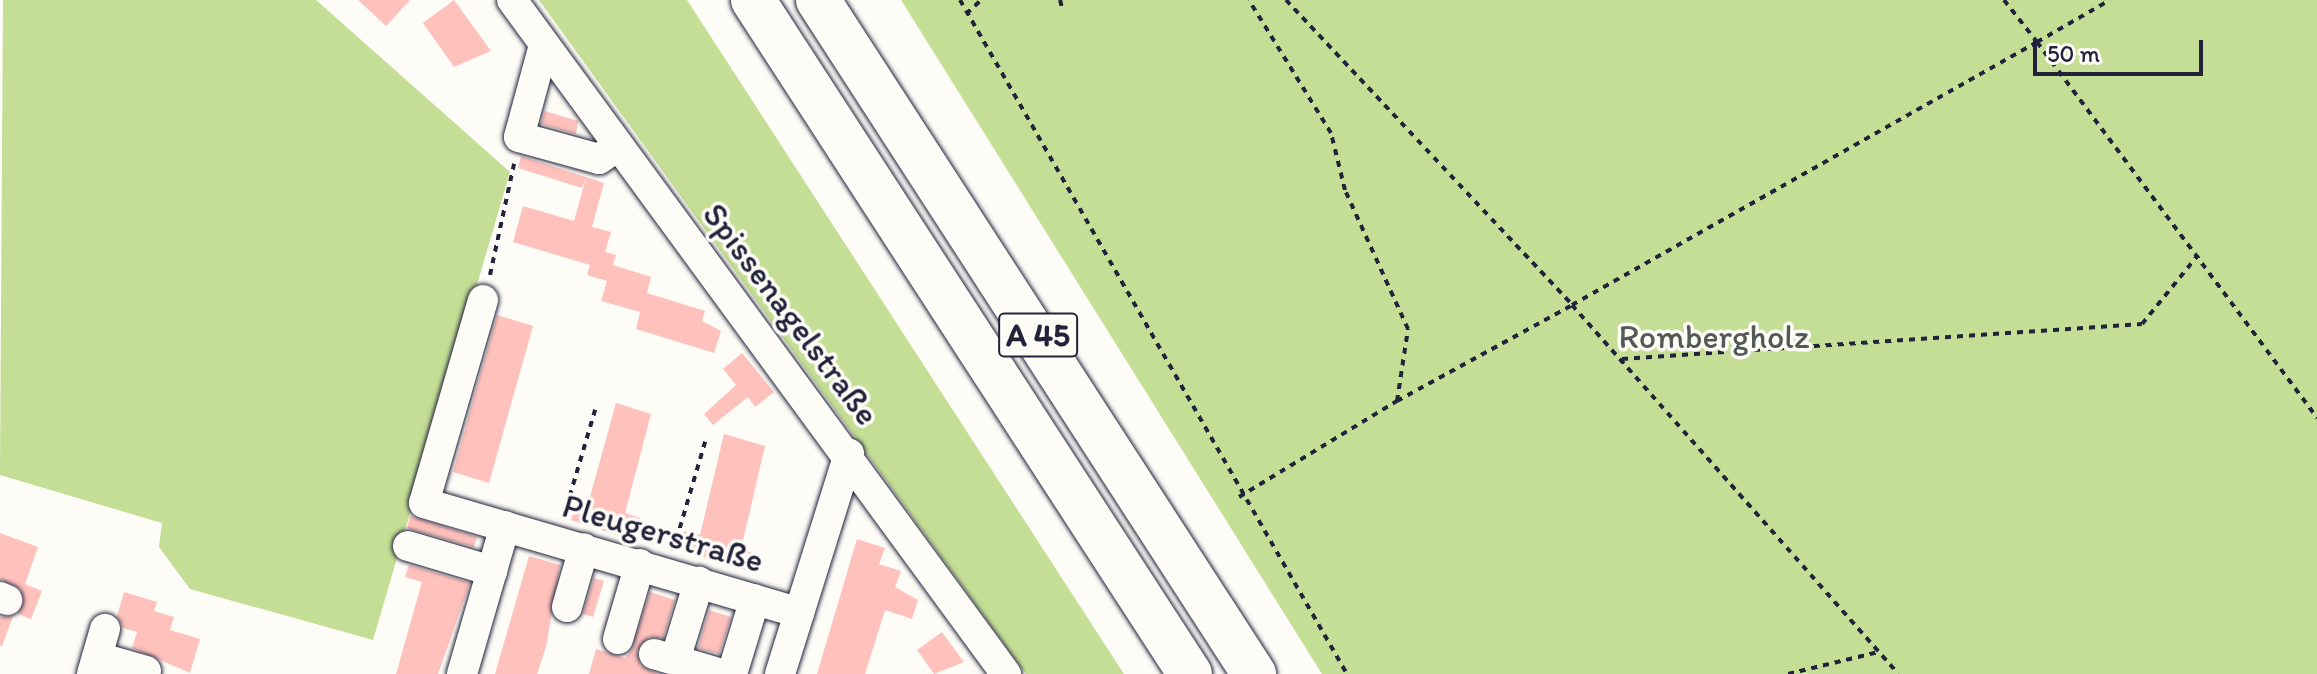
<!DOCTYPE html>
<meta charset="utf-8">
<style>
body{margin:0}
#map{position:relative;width:2317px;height:674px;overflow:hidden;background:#fdfcf7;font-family:Itim,sans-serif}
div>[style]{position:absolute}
.green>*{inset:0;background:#c4de95}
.building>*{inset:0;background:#fec1bc}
.path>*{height:4px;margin-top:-2px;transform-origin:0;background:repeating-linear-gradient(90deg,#22223b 0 6px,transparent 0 12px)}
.roads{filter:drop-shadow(0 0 2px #22223b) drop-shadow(0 0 2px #22223b)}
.minor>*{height:30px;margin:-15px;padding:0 15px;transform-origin:15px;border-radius:15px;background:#fdfcf7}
.highway>*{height:44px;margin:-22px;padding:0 22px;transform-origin:22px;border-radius:22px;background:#fdfcf7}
span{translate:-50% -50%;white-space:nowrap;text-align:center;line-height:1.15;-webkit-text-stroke:7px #fdfcf7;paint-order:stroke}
.shield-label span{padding:2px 6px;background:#fdfcf7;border:2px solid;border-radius:6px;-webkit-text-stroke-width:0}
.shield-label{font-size:32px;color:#22223b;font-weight:700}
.street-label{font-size:34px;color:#22223b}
.park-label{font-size:34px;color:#535a56}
.scale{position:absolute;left:2033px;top:40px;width:170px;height:36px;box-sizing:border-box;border:4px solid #22223b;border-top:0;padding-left:10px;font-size:24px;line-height:28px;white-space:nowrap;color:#22223b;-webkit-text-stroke:6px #fdfcf7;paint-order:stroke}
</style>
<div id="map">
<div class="green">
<i style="clip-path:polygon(3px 0,316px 0,510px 172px,373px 640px,190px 589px,159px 547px,162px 523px,0 475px)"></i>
<i style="clip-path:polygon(539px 0,687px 0,1124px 674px,1026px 674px)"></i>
<i style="clip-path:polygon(901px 0,2317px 0,2317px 674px,1322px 674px)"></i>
</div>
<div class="building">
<i style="clip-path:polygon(358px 0,410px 0,386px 26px)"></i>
<i style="clip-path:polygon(454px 0,491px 51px,454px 67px,423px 23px)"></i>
<i style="clip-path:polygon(545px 111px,578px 121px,576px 134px,541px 124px)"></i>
<i style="clip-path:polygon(521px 156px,604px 183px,592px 227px,611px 232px,605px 252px,616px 255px,613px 265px,651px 277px,647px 293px,705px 311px,702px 321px,721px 331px,714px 353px,636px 329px,640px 312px,601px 301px,607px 281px,587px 275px,590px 265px,513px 242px,523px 206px,574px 221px,586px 178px,582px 188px,518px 168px)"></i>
<i style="clip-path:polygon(497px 315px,533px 326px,489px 483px,453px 472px)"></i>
<i style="clip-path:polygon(742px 353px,774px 392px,755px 407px,748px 397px,713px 425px,704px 414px,736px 385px,723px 369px)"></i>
<i style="clip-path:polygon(616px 403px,651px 414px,625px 513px,640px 518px,632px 540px,571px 520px,577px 500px,588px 504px)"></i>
<i style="clip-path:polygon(724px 434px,765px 446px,741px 549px,753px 553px,748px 571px,679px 549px,684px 531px,700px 535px)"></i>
<i style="clip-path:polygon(410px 516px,477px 537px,474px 547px,407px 528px)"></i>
<i style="clip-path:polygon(0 533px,38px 547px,25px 584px,42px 591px,31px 619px,18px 614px,21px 589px,0 579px)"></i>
<i style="clip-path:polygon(857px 539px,885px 548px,879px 564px,901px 571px,895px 587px,918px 600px,912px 619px,885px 610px,865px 674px,817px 674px)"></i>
<i style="clip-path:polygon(529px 556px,560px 565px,546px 647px,537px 674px,495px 674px)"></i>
<i style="clip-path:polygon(409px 565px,470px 583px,438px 674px,396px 674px,422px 582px,405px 577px)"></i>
<i style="clip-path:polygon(594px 578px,604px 581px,593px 617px,583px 614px)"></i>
<i style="clip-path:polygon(124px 592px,157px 602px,154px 611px,174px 617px,170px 630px,200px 639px,190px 673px,132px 648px,137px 632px,123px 628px,117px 616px)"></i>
<i style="clip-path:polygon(650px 592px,675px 600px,663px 638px,649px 637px,637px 650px,640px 666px,658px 674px,589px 674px,596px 649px,625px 658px,631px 651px)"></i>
<i style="clip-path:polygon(709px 610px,731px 617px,719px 654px,698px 648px)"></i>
<i style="clip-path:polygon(13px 616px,2px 646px,0 646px,0 617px)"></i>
<i style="clip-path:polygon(942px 632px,964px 662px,934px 674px,917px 650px)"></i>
</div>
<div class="path">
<i style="left:960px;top:0;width:777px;rotate:60.14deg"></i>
<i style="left:1060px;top:0;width:11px;rotate:75deg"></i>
<i style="left:1286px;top:0;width:418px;rotate:46.8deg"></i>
<i style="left:1572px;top:305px;width:534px;rotate:-29.49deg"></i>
<i style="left:2037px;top:42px;width:469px;rotate:53.3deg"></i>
<i style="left:2004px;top:0;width:53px;rotate:51.8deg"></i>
<i style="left:2037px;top:42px;width:84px;rotate:-29.9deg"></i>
<i style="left:966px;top:14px;width:21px;rotate:-43deg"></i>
<i style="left:490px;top:275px;width:114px;rotate:-77.8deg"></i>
<i style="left:1622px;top:359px;width:521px;rotate:-3.85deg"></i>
<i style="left:2142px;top:324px;width:89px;rotate:-50.9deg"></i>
<i style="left:1397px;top:401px;width:200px;rotate:-28.7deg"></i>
<i style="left:1572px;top:305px;width:492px;rotate:48.5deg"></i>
<i style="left:1239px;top:497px;width:185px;rotate:-31.3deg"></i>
<i style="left:1397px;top:401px;width:73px;rotate:-81.3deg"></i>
<i style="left:1408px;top:329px;width:153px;rotate:-114.4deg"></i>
<i style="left:1345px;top:190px;width:59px;rotate:-103.8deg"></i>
<i style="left:1331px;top:133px;width:156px;rotate:-121.7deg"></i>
<i style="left:563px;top:519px;width:114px;rotate:-73.6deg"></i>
<i style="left:673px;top:551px;width:114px;rotate:-73.6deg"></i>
<i style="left:1788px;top:674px;width:93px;rotate:-13.7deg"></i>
</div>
<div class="roads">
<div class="minor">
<i style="left:512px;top:0;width:836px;rotate:53.76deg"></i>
<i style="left:544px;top:45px;width:95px;rotate:105.2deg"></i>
<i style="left:519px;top:137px;width:83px;rotate:15.4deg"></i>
<i style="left:599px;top:159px;width:23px;rotate:-34deg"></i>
<i style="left:483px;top:300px;width:211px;rotate:106.2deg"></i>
<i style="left:424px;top:503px;width:391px;rotate:16.3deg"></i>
<i style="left:408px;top:546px;width:88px;rotate:16.6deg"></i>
<i style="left:0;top:597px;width:8px;rotate:23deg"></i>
<i style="left:567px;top:607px;width:61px;rotate:-73.9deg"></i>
<i style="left:618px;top:639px;width:78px;rotate:-73.7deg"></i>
<i style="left:654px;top:654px;width:71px;rotate:16.4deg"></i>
<i style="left:97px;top:657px;width:51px;rotate:15.9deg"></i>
<i style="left:675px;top:660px;width:82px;rotate:-72.9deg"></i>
<i style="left:92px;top:674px;width:47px;rotate:-73.9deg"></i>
<i style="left:462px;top:674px;width:154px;rotate:-73.8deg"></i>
<i style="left:732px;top:674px;width:78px;rotate:-73deg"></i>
<i style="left:780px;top:674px;width:231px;rotate:-72.6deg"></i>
</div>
<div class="highway">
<i style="left:753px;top:0;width:803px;rotate:57.04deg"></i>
<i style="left:818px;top:0;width:803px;rotate:57.1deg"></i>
</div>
</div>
<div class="shield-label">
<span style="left:1038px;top:335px">A 45</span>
</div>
<div class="street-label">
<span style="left:791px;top:314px;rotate:53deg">Spissenagelstraße</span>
<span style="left:663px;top:533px;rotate:16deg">Pleugerstraße</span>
</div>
<div class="park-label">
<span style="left:1714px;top:337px">Rombergholz</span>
</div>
<div class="scale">50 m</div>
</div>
